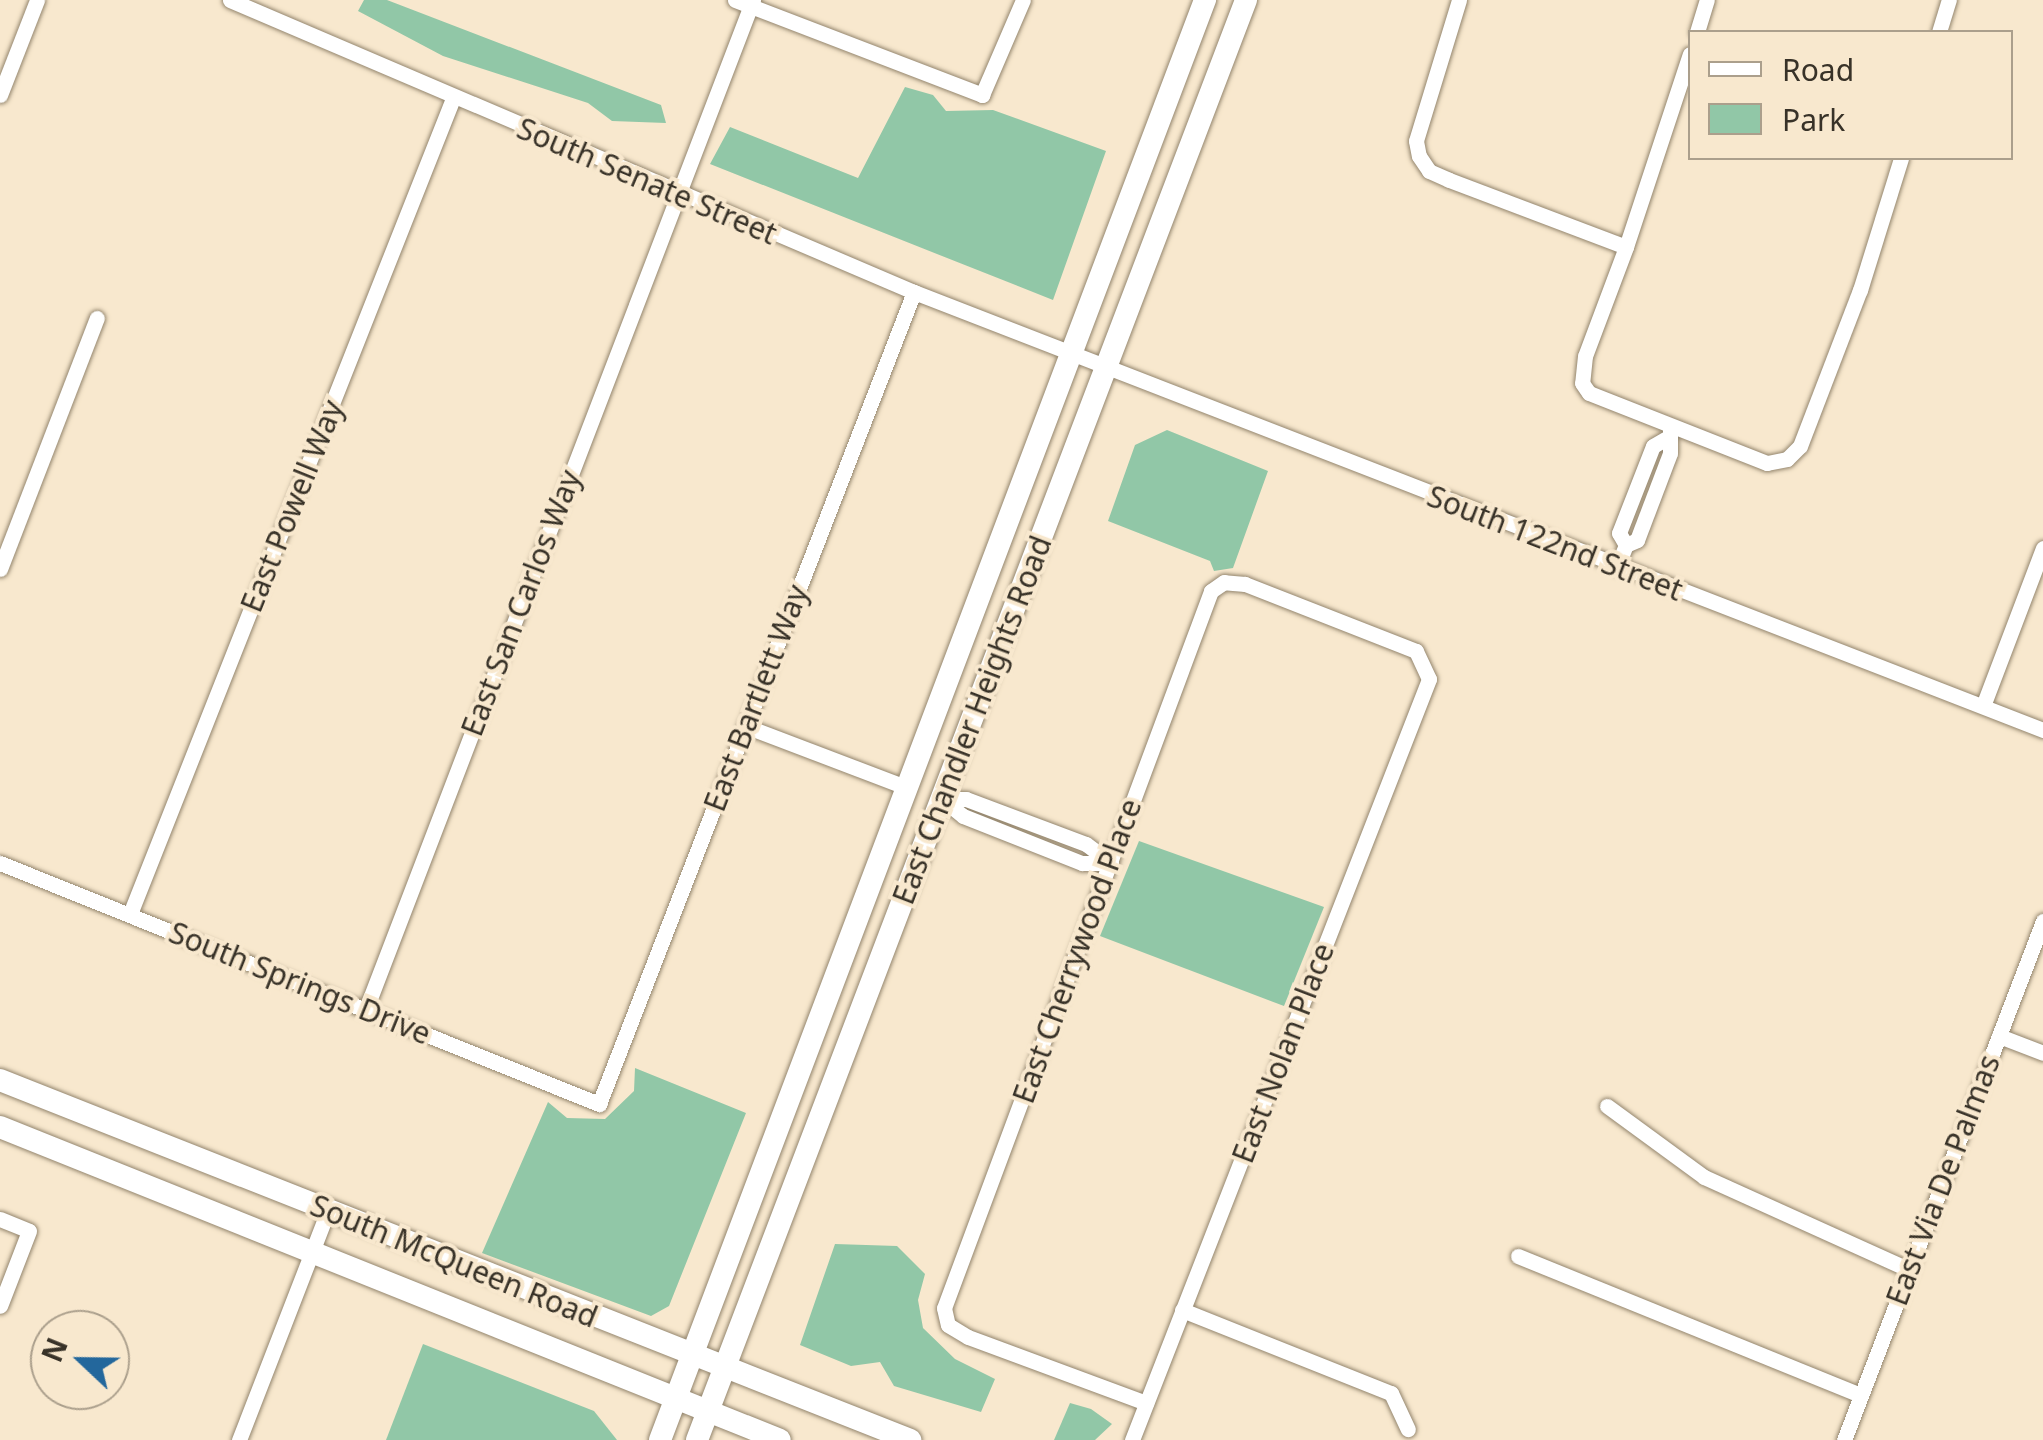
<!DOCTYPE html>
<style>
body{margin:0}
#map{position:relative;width:2043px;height:1440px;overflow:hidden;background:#f8e8ce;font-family:"Noto Sans",sans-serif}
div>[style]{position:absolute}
.green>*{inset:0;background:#91c7a7}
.roads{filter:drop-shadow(0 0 2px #93856d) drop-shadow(0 0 2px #93856d)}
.minor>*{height:15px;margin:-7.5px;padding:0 7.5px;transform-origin:7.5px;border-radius:7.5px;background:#fff}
.secondary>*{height:22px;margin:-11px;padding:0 11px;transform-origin:11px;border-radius:11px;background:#fff}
span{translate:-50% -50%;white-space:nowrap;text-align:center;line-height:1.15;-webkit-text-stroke:8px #f8e8ce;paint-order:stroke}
.street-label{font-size:30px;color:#383228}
.legend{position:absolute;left:1688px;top:30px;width:325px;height:130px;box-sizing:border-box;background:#f8e8ce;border:2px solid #ab9f8c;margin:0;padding:12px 18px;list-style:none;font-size:30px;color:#383228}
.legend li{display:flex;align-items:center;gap:20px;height:50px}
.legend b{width:50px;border:2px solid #ab9f8c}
.north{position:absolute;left:30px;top:1310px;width:100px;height:100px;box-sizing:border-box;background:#f8e8ce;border:2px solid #ab9f8c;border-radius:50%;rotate:292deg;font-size:28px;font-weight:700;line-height:40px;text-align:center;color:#383228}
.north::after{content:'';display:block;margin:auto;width:35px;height:45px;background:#23679c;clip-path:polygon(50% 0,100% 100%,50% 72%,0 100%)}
</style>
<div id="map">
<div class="green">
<i style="clip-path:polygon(364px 0,387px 0,661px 105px,666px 123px,612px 121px,588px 103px,443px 56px,358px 11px)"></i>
<i style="clip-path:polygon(905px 87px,933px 95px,946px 111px,993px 110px,1106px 151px,1053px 300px,710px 164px,730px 127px,858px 178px)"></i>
<i style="clip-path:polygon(1167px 430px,1268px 471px,1233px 568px,1214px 571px,1210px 561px,1108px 521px,1135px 445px)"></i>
<i style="clip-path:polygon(1139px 841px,1324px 907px,1284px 1006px,1100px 936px)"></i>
<i style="clip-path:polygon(635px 1068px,746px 1113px,669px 1306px,651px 1316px,482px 1253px,548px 1102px,567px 1118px,605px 1119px,634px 1091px)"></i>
<i style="clip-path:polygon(835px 1244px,897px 1246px,925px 1274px,918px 1300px,923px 1328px,955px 1359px,995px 1379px,981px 1412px,894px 1386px,880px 1362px,851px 1366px,800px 1345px)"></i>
<i style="clip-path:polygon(423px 1344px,594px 1411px,617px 1440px,386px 1440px)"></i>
<i style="clip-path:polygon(1070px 1403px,1091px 1409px,1112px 1424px,1095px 1440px,1054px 1440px)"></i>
</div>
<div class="roads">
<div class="minor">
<i style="left:230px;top:0;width:744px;rotate:23.12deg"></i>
<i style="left:914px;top:292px;width:1211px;rotate:21.2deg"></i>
<i style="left:735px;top:0;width:265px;rotate:21deg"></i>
<i style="left:982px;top:95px;width:103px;rotate:-66.7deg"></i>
<i style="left:1459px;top:0;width:147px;rotate:107deg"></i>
<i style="left:1416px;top:141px;width:15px;rotate:79deg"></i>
<i style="left:1419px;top:156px;width:18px;rotate:56deg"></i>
<i style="left:1429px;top:171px;width:22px;rotate:24deg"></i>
<i style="left:1449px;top:180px;width:189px;rotate:20.7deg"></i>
<i style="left:1626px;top:247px;width:203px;rotate:-71.7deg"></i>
<i style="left:1697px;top:32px;width:34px;rotate:-73deg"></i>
<i style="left:1939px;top:32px;width:34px;rotate:-73deg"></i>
<i style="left:0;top:95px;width:102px;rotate:-68.7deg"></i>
<i style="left:1626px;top:247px;width:116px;rotate:110.6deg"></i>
<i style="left:1585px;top:356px;width:27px;rotate:96deg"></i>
<i style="left:1582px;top:383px;width:12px;rotate:55deg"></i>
<i style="left:1589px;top:393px;width:191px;rotate:21.5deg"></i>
<i style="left:1767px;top:463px;width:20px;rotate:-11deg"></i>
<i style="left:1787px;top:459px;width:18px;rotate:-45deg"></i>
<i style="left:1800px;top:446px;width:167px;rotate:-69deg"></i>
<i style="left:1860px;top:290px;width:138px;rotate:-72.7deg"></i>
<i style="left:1626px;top:545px;width:14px;rotate:-120deg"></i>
<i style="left:1619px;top:533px;width:93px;rotate:-68.7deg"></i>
<i style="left:1653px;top:446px;width:14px;rotate:-30deg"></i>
<i style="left:1617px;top:567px;width:24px;rotate:-68deg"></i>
<i style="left:1626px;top:545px;width:12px;rotate:-24deg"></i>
<i style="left:1637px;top:540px;width:93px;rotate:-69.2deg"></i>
<i style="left:1670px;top:453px;width:26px;rotate:-90deg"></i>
<i style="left:0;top:569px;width:269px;rotate:-68.9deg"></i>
<i style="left:1983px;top:706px;width:169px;rotate:-69.2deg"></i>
<i style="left:745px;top:726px;width:172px;rotate:20.8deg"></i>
<i style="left:942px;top:799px;width:27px;rotate:39deg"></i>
<i style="left:963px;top:816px;width:128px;rotate:21.6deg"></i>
<i style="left:1082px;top:863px;width:29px"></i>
<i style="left:942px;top:799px;width:24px"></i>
<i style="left:966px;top:799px;width:128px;rotate:20.6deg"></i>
<i style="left:1086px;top:844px;width:31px;rotate:37deg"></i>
<i style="left:0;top:863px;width:646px;rotate:21.92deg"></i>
<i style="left:599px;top:1104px;width:871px;rotate:-68.8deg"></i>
<i style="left:130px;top:914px;width:878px;rotate:-68.4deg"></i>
<i style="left:366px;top:1009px;width:1081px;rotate:-69.02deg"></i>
<i style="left:1999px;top:1036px;width:47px;rotate:21.1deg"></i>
<i style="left:1607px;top:1106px;width:120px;rotate:36.2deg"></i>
<i style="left:1704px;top:1177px;width:226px;rotate:24.3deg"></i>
<i style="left:0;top:1219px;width:31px;rotate:22deg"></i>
<i style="left:29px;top:1231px;width:80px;rotate:111.1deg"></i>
<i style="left:1518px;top:1256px;width:370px;rotate:22.1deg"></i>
<i style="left:1182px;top:1310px;width:225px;rotate:21.7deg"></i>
<i style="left:1391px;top:1393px;width:40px;rotate:65deg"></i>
<i style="left:239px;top:1440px;width:246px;rotate:-68.8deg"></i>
<i style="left:1132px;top:1440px;width:817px;rotate:-68.68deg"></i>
<i style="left:1429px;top:679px;width:31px;rotate:-115deg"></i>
<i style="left:1416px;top:651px;width:184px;rotate:-158.6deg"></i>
<i style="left:1245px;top:584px;width:21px;rotate:-175deg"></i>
<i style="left:1224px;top:582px;width:16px;rotate:145deg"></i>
<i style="left:1211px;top:591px;width:765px;rotate:110.42deg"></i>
<i style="left:944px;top:1308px;width:17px;rotate:77deg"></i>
<i style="left:948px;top:1325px;width:23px;rotate:31deg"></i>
<i style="left:968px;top:1337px;width:190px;rotate:20.3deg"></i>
<i style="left:1844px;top:1440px;width:556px;rotate:-69.02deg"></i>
</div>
<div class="secondary">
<i style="left:0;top:1080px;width:979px;rotate:21.58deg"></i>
<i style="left:0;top:1127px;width:840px;rotate:21.86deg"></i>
<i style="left:660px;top:1440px;width:1540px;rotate:-69.27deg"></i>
<i style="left:697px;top:1440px;width:1541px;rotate:-69.13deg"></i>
</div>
</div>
<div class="street-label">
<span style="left:647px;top:181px;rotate:23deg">South Senate Street</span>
<span style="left:292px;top:506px;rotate:-68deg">East Powell Way</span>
<span style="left:1555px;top:543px;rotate:21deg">South 122nd Street</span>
<span style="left:521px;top:603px;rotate:-69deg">East San Carlos Way</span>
<span style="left:756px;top:698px;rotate:-69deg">East Bartlett Way</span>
<span style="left:972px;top:720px;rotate:-69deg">East Chandler Heights Road</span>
<span style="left:1077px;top:951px;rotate:-70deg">East Cherrywood Place</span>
<span style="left:300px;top:983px;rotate:22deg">South Springs Drive</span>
<span style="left:1283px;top:1053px;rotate:-69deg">East Nolan Place</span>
<span style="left:1943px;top:1180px;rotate:-69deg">East Via De Palmas</span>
<span style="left:454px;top:1261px;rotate:22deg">South McQueen Road</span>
</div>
<ul class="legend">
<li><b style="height:12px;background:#fff"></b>Road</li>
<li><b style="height:28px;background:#91c7a7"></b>Park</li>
</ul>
<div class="north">N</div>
</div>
